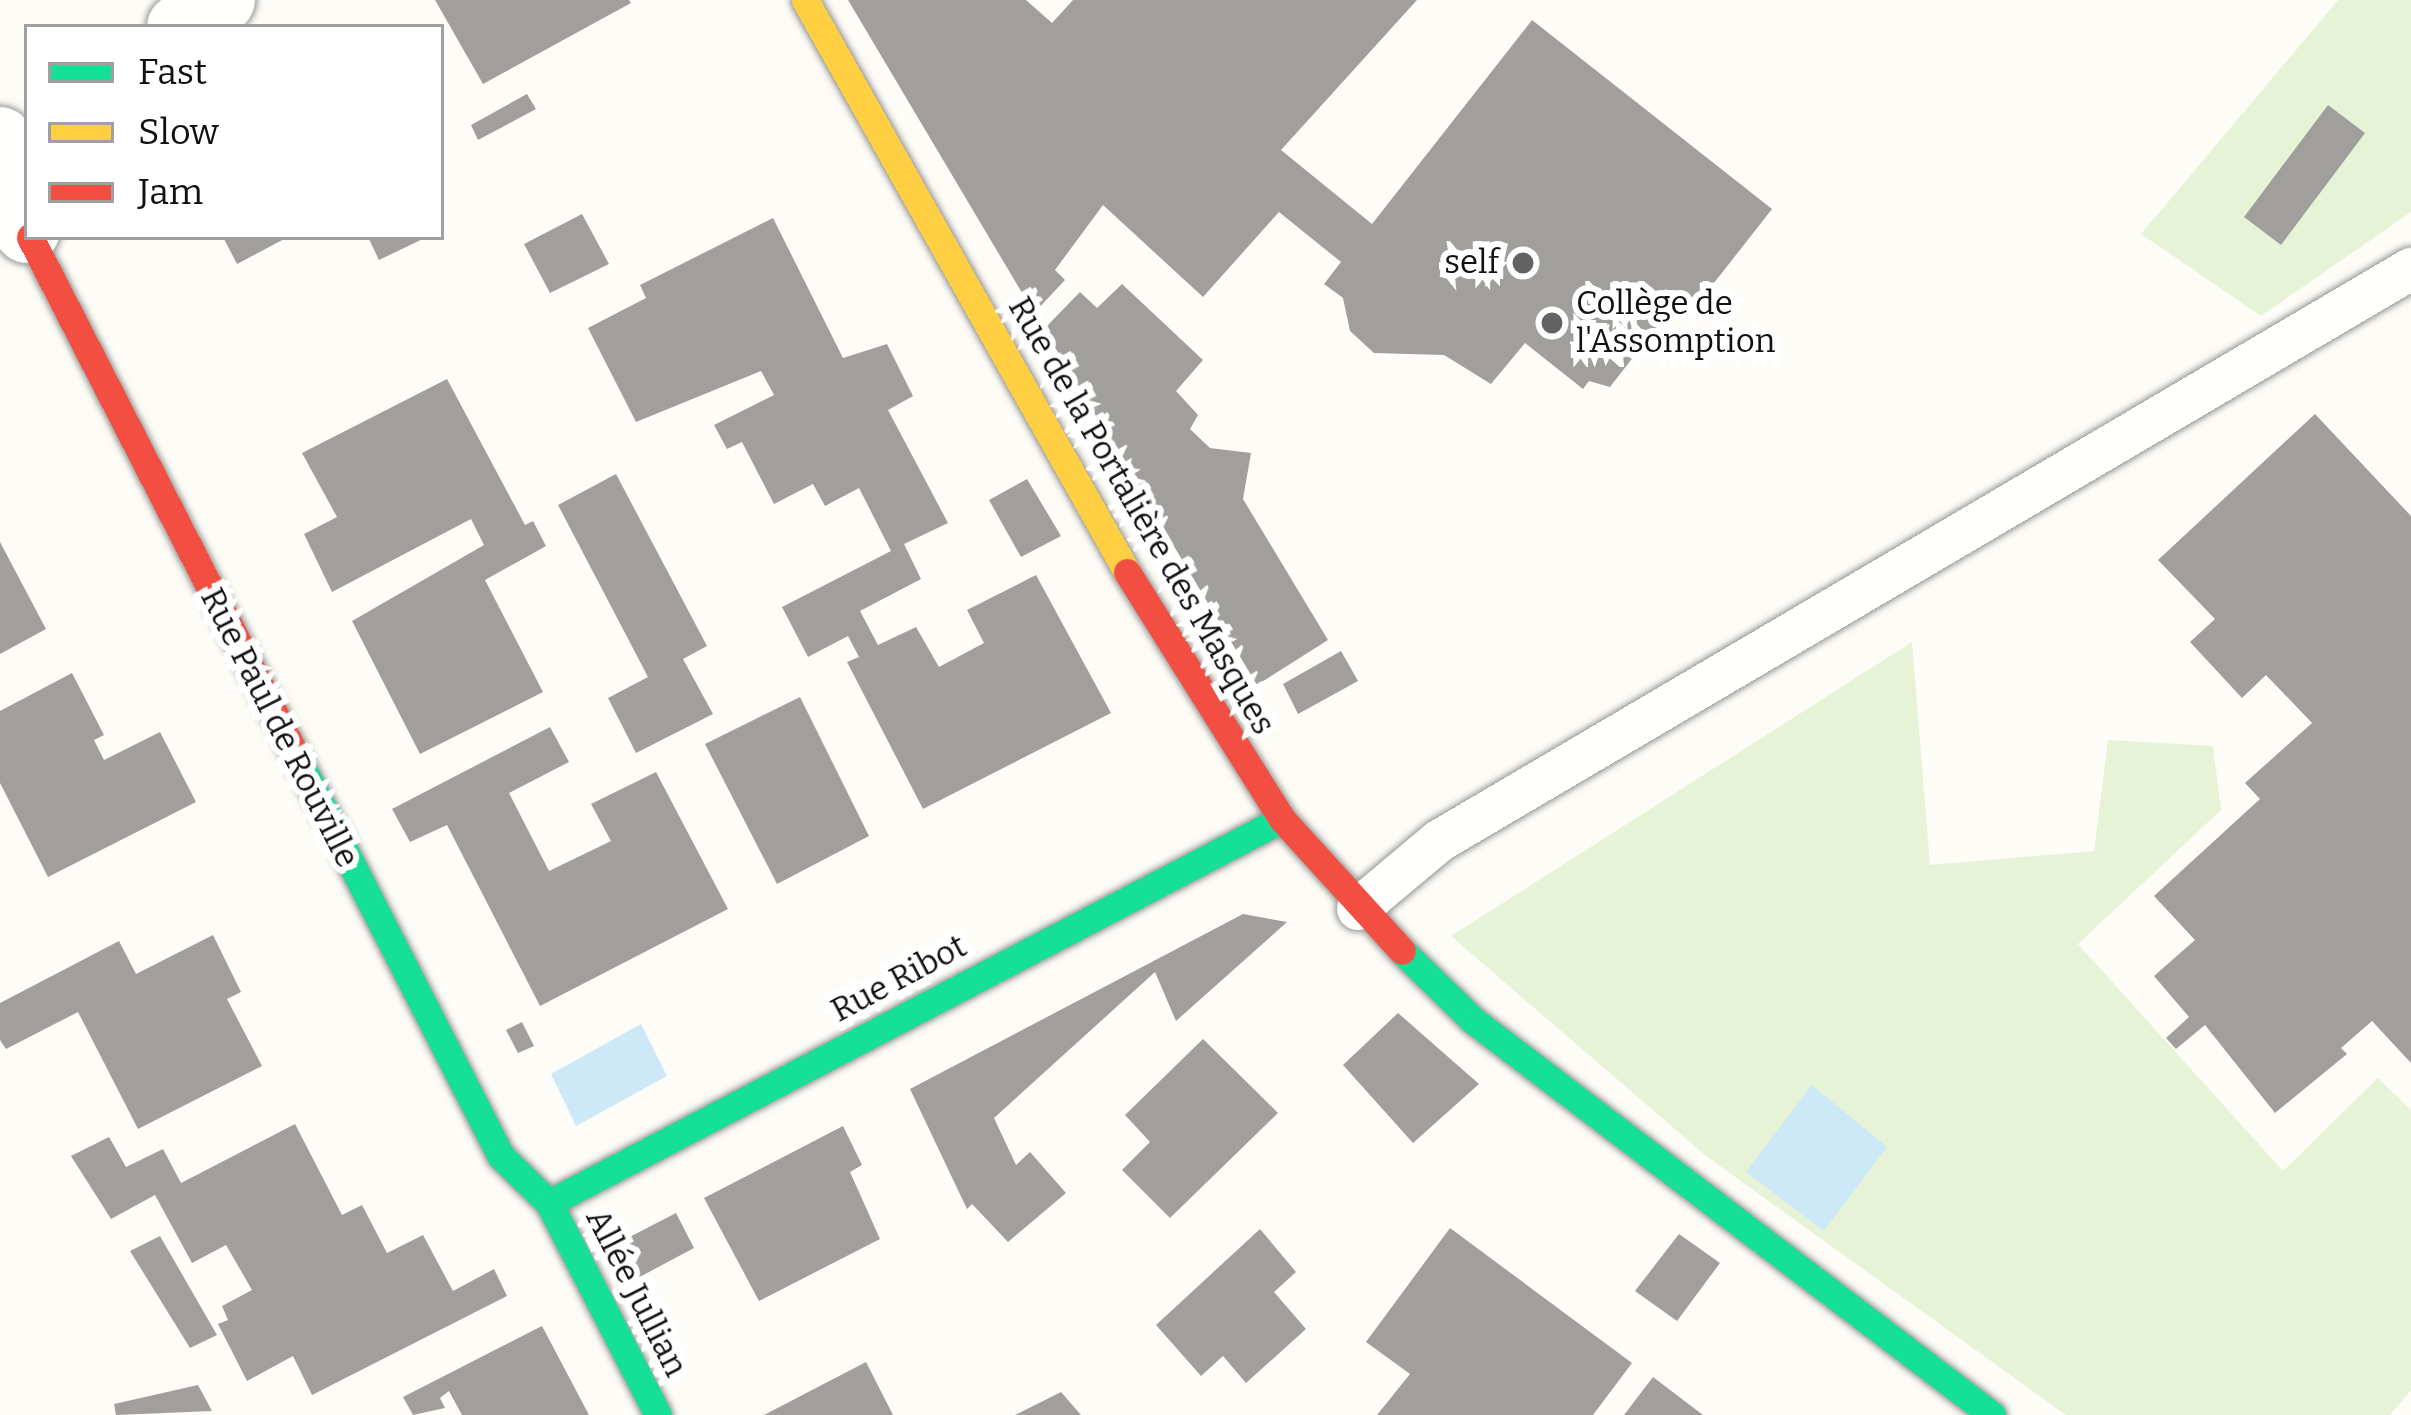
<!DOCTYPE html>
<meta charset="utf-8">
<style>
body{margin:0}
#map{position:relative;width:2411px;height:1415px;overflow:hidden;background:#fdfcf7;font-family:Bitter,serif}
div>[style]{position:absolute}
.green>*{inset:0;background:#e7f3d7}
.water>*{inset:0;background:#cde8f7}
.building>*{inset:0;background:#a19f9c}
.roads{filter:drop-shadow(0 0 3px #979795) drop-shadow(0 0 3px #979795)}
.lane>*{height:42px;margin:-21px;padding:0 21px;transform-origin:21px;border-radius:21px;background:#fffffe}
.street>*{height:66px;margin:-33px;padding:0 33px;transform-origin:33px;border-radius:33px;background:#fffffe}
.fast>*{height:27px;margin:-13.5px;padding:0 13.5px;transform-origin:13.5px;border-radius:13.5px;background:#16e098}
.slow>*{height:27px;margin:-13.5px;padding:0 13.5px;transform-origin:13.5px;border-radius:13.5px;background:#ffcf43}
.jam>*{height:27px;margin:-13.5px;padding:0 13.5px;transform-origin:13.5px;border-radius:13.5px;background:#f24e42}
.dots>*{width:33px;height:33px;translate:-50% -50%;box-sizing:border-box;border:6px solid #fff;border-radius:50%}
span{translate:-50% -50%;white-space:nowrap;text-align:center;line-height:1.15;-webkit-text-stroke:12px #fff;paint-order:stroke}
.poi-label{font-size:33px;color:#111}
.right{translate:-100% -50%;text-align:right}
.left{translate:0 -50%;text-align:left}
.street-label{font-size:33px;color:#111}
.legend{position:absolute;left:24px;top:24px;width:420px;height:216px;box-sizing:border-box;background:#fff;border:3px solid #a0a0a0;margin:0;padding:15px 21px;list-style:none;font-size:36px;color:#111}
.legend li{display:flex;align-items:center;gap:24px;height:60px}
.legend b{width:60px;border:3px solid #a0a0a0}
</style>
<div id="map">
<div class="green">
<i style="clip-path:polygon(2338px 0,2411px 0,2411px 212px,2261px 316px,2141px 234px)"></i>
<i style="clip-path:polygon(1912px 642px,1930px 865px,2094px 851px,2108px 740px,2213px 746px,2221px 810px,2078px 944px,2283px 1171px,2378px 1078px,2411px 1110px,2411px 1390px,2390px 1415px,2066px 1415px,1706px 1156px,1451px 936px)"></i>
</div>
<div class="water">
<i style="clip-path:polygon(641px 1024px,667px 1076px,576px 1126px,551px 1074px)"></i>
<i style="clip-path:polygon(1812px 1085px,1887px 1147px,1824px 1231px,1746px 1172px)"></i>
</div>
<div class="building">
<i style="clip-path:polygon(435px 0,629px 0,631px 3px,483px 84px)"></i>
<i style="clip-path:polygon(848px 0,1026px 0,1052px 23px,1073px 0,1417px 0,1281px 150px,1372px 224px,1532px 20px,1772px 209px,1692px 311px,1673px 306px,1610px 387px,1589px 381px,1583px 389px,1525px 343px,1491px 384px,1444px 355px,1374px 353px,1350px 331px,1343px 298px,1324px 284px,1341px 262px,1279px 212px,1203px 297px,1103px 205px,1055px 270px,1065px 280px,1034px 313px)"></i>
<i style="clip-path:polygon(527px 94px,536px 109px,478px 140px,471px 125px)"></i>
<i style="clip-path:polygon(2328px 105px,2365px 133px,2281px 245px,2244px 217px)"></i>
<i style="clip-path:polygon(582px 214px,609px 264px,550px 293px,524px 244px)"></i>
<i style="clip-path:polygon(773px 218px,843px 358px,887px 344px,913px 396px,888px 410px,948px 523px,904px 544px,921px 579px,860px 611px,878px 645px,916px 627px,939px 667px,984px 643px,967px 610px,1036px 575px,1111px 713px,923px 809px,847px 662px,859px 657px,848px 636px,808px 657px,782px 607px,891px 551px,859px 488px,825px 506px,813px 484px,774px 504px,742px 442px,727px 449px,714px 425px,774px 395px,761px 371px,636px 422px,588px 328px,646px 298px,640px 285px)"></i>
<i style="clip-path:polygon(223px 237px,288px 237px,237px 264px)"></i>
<i style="clip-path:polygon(368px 237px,427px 237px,379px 260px)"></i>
<i style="clip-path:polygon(1122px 284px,1203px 360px,1176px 391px,1198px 415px,1190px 429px,1210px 448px,1251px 453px,1243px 499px,1328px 640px,1257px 685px,1044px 329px,1080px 292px,1097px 308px)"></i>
<i style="clip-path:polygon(447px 379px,525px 525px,533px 521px,546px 546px,485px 580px,543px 692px,420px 754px,352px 621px,484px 545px,471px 519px,332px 592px,304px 534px,337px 517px,302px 453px)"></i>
<i style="clip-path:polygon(2315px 414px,2411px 516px,2411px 1063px,2372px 1021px,2341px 1048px,2347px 1054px,2275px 1113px,2205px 1025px,2176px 1049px,2166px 1038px,2189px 1017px,2154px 976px,2195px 940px,2154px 896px,2260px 799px,2245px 783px,2312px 723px,2266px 675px,2242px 698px,2190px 642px,2215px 619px,2158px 560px)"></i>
<i style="clip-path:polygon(616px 474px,707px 646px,683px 659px,713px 714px,636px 753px,608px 698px,648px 677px,558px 505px)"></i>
<i style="clip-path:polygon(1027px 479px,1061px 536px,1021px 557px,989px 500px)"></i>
<i style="clip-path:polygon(0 542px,46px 629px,0 654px)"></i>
<i style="clip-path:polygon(1341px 651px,1358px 681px,1298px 714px,1283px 684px)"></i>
<i style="clip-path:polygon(72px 673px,104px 735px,94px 740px,104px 760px,160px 732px,196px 802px,48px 877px,0 783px,0 711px)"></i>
<i style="clip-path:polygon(800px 697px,869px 836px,777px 884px,705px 744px)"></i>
<i style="clip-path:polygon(550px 727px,569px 762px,509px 793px,549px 871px,611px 841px,591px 804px,656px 772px,728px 909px,540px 1006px,447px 825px,410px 842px,392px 809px)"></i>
<i style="clip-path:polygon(1243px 914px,1287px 922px,1176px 1021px,1155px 972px,994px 1118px,1016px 1165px,1030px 1152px,1066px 1193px,1008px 1242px,972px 1204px,967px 1209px,910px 1089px)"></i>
<i style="clip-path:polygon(213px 935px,241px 992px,227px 999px,262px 1066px,138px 1129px,78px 1012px,6px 1049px,0 1040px,0 1003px,119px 941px,136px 974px)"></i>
<i style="clip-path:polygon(1398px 1013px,1479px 1084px,1413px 1143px,1343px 1065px)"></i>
<i style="clip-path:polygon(522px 1022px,534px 1046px,518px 1053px,506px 1030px)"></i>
<i style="clip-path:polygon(1203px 1039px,1278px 1113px,1170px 1218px,1122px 1170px,1150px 1142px,1125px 1115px)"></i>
<i style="clip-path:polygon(295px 1124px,342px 1215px,362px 1205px,387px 1253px,423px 1235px,453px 1291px,494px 1269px,507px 1296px,312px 1395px,293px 1356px,247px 1381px,218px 1324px,228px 1320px,222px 1306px,252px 1290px,226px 1245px,192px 1263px,155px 1195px,111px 1219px,71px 1156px,109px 1137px,126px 1167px,163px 1149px,181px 1183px)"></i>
<i style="clip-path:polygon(843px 1126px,862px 1165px,850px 1172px,880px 1239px,759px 1301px,704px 1198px)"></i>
<i style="clip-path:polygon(676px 1213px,694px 1248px,634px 1280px,616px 1244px)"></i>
<i style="clip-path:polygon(1450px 1228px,1632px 1363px,1593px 1415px,1377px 1415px,1410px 1374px,1366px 1342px)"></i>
<i style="clip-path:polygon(1260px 1229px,1296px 1272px,1274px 1292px,1306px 1329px,1246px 1383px,1223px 1356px,1201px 1376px,1156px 1325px)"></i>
<i style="clip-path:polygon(1679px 1234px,1720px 1263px,1677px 1321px,1635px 1291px)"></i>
<i style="clip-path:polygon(160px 1236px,217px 1335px,190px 1348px,130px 1251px)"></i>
<i style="clip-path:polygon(542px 1326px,589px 1415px,462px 1415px,449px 1391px,440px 1398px,445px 1408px,413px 1415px,403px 1397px)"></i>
<i style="clip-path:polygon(866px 1362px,893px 1415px,764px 1415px)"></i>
<i style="clip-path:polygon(1653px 1377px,1703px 1415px,1624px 1415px)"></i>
<i style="clip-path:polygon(198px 1385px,212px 1411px,116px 1415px,114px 1404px)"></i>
<i style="clip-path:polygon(1061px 1392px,1081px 1415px,1015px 1415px)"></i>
</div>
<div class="roads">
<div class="lane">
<i style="left:1358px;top:909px;width:106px;rotate:-40deg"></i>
<i style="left:1439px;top:841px;width:1128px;rotate:-30.48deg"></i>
</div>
<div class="street">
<i style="left:180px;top:27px;width:50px;rotate:-32.7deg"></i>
<i style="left:0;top:140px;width:94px;rotate:73.3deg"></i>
</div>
<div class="fast">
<i style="left:292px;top:748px;width:458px;rotate:62.9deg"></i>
<i style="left:501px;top:1156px;width:67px;rotate:44.4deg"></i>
<i style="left:549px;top:1203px;width:238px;rotate:62.8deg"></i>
<i style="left:1402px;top:951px;width:100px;rotate:44.2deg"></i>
<i style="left:1474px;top:1021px;width:651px;rotate:37.26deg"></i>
<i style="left:549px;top:1203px;width:827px;rotate:-27.65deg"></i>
</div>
<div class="slow">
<i style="left:805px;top:0;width:656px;rotate:60.62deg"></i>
</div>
<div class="jam">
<i style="left:30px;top:237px;width:574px;rotate:62.85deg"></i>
<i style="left:1127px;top:572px;width:292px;rotate:57.9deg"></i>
<i style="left:1282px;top:819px;width:178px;rotate:47.7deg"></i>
</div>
</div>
<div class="dots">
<i style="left:1523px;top:263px;background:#646362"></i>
<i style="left:1552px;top:323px;background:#646362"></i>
</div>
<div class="poi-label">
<span class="right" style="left:1499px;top:263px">self</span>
<span class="left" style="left:1576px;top:323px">Collège de<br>l'Assomption</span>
</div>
<div class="street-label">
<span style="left:1141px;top:516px;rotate:60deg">Rue de la Portalière des Masques</span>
<span style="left:279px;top:728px;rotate:63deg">Rue Paul de Rouville</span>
<span style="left:899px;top:979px;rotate:-28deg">Rue Ribot</span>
<span style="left:636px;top:1293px;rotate:63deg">Allée Jullian</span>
</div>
<ul class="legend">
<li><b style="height:15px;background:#16e098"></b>Fast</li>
<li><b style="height:15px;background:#ffcf43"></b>Slow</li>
<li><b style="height:15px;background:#f24e42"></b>Jam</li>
</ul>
</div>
